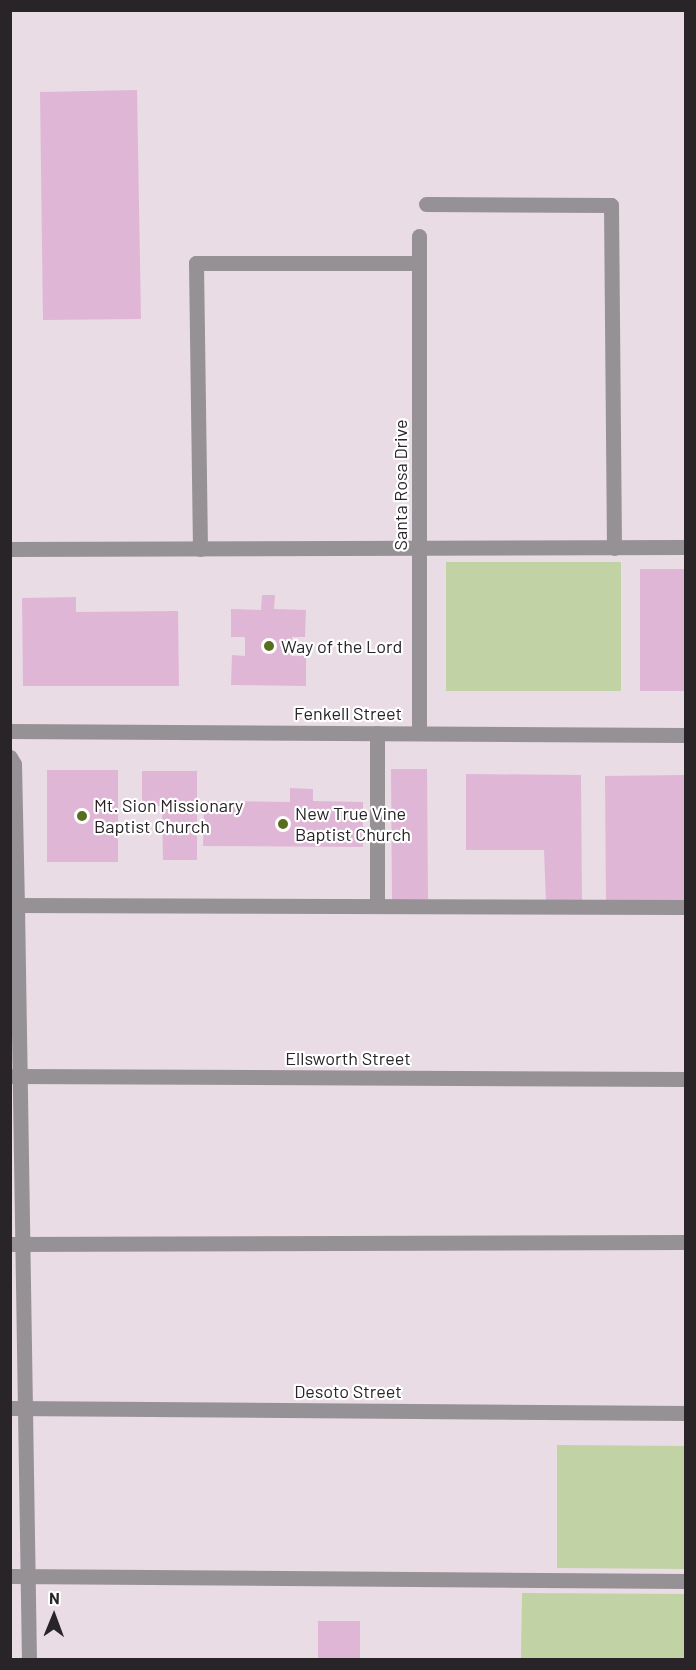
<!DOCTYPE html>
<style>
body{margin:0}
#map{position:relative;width:696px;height:1670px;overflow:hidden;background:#e9dce5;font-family:Barlow,sans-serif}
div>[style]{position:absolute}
.green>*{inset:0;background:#c1d2a4}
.building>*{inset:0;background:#e0b6d6}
.minor>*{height:15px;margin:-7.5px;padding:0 7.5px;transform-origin:7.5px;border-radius:7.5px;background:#969195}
.dots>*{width:16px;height:16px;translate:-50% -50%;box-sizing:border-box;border:3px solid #fff;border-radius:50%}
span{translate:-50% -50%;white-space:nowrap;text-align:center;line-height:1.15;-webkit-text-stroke:4.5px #fff;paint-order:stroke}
.street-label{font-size:18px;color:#282427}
.poi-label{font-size:18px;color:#282427}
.left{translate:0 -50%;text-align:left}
.frame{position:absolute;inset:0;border:12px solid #282427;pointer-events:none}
.north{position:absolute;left:24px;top:1586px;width:60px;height:60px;-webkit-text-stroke:4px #fff;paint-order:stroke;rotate:1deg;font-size:16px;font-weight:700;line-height:24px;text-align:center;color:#282427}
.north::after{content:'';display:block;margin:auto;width:21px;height:27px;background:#282427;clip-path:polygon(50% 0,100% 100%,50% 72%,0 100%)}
</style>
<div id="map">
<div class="green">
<i style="clip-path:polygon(446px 562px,621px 562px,621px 691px,446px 691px)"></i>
<i style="clip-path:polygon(557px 1445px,685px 1446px,685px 1569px,557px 1568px)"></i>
<i style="clip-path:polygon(522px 1593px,685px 1594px,685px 1659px,521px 1659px)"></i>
</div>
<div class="building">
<i style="clip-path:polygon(137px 90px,141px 319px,43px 320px,40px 92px)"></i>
<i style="clip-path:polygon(640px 569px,686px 569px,686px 691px,640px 691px)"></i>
<i style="clip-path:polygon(262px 595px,275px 595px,274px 609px,306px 610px,305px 637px,292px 637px,292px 656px,306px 656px,306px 686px,231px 685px,232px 655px,245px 656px,245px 637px,231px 637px,231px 609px,261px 610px)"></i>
<i style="clip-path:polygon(76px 597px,76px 612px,178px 611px,179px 686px,23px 686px,22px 598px)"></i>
<i style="clip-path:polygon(391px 769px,427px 769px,428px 899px,392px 900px)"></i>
<i style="clip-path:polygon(47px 770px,118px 770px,118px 862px,47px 862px)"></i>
<i style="clip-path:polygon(142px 771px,197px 771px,197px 860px,163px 860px,162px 806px,142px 807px)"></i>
<i style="clip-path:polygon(466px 774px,581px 775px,582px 902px,546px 902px,544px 850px,466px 850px)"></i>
<i style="clip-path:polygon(686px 775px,686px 901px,606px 901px,605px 776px)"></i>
<i style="clip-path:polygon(290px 788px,313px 789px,313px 801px,363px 802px,363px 847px,203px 846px,204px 801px,290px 802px)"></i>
<i style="clip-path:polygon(318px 1621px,360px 1621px,360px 1660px,318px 1660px)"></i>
</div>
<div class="minor">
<i style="left:426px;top:204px;width:185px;rotate:0.3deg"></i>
<i style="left:611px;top:205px;width:343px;rotate:89.5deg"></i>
<i style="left:419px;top:236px;width:497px;rotate:90deg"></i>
<i style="left:10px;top:549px;width:676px;rotate:-0.17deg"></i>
<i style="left:200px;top:549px;width:286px;rotate:-90.8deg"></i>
<i style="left:196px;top:263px;width:222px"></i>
<i style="left:10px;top:731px;width:676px;rotate:0.34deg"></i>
<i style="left:377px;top:733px;width:173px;rotate:90deg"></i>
<i style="left:10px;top:757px;width:8px;rotate:60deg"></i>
<i style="left:14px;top:764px;width:142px;rotate:88.8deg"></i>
<i style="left:17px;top:906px;width:754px;rotate:89.09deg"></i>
<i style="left:10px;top:905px;width:676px;rotate:0.17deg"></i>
<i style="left:11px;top:1076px;width:675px;rotate:0.25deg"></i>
<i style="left:10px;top:1244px;width:676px;rotate:-0.17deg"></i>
<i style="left:10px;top:1408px;width:676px;rotate:0.42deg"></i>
<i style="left:10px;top:1576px;width:676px;rotate:0.42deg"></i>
</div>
<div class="dots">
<i style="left:269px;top:646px;background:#586e1f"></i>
<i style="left:82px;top:816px;background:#586e1f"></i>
<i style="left:283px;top:824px;background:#586e1f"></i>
</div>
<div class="street-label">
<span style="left:400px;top:485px;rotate:-90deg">Santa Rosa Drive</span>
<span style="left:348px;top:713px">Fenkell Street</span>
<span style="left:348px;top:1058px">Ellsworth Street</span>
<span style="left:348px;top:1391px">Desoto Street</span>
</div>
<div class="poi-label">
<span class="left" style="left:281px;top:646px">Way of the Lord</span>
<span class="left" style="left:94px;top:816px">Mt. Sion Missionary<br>Baptist Church</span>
<span class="left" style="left:295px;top:824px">New True Vine<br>Baptist Church</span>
</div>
<div class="frame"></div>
<div class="north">N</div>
</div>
